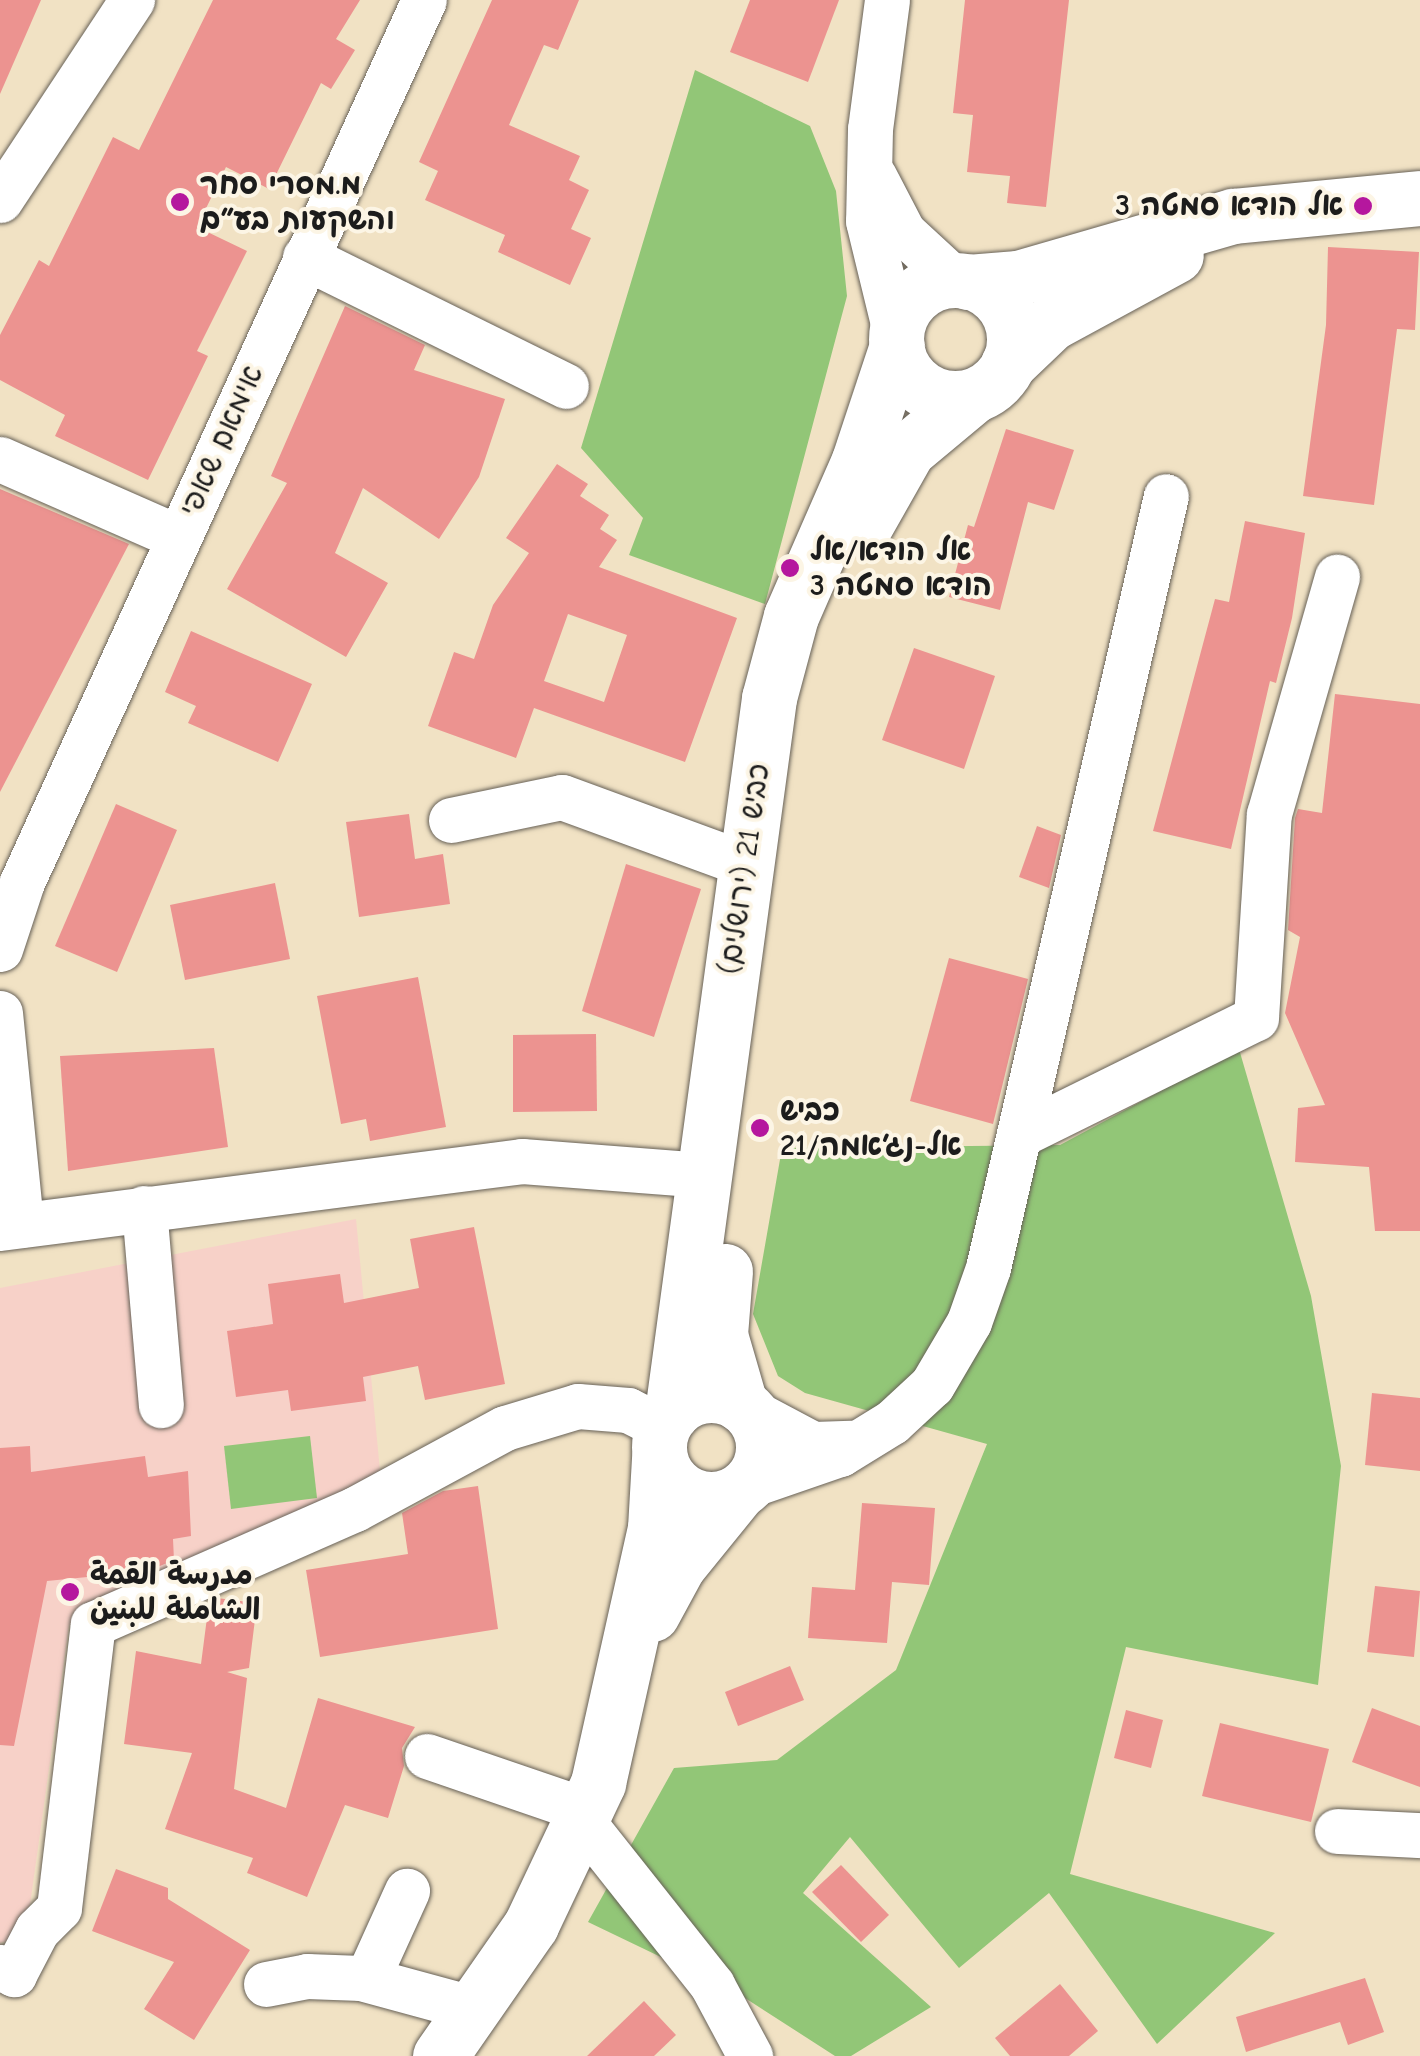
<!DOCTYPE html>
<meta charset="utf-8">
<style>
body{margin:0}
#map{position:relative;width:1420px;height:2056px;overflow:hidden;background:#f1e2c4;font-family:"Comic Neue","Playpen Sans Arabic","Playpen Sans Hebrew",sans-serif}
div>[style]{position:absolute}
.built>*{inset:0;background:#f7d1c8}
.green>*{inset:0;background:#92c677}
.building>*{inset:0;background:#ec9390}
.roads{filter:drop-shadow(0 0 2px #676157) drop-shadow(0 0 2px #676157)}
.minor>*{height:45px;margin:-22.5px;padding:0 22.5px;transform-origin:22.5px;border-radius:22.5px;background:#fff}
.major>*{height:55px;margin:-27.5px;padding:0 27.5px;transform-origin:27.5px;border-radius:27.5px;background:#fff}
.major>.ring{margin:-27.5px;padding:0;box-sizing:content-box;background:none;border:55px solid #fff;border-radius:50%}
.dots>*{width:28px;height:28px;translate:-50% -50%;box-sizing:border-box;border:5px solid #fcf5e5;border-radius:50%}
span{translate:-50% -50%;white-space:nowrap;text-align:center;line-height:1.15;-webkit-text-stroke:8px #fcf5e5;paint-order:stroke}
.poi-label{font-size:30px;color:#1c1c1c;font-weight:700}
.left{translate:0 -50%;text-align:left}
.right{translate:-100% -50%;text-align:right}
.street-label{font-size:30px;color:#1c1c1c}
</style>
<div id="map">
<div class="built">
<i style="clip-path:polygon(356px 1219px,381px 1481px,69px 1625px,30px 1905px,18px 1937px,0 1943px,0 1288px)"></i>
</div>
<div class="green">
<i style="clip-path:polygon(695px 70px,810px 126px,836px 191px,847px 296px,765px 604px,629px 555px,643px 518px,581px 448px)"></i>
<i style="clip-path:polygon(1239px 1049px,1311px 1296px,1341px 1466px,1318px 1685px,1126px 1647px,1070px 1874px,1275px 1933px,1157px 2044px,1049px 1893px,959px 1968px,850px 1837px,803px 1893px,931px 2007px,851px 2056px,835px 2056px,742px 1996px,588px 1922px,674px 1768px,777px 1760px,896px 1670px,987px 1444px,805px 1393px,778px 1376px,753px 1314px,782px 1148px,1060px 1145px)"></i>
<i style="clip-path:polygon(310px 1436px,317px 1498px,231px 1509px,224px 1446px)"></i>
</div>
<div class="building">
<i style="clip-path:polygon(0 0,41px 0,0 94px)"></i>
<i style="clip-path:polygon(213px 0,360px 0,336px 39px,355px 50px,331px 89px,321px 83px,269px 189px,226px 167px,197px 227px,247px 251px,197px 351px,208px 356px,148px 480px,55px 436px,65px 415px,0 380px,0 335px,39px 260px,49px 266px,113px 137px,139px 150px)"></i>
<i style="clip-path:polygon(492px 0,579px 0,558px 50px,544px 45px,509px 125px,580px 156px,569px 180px,589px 190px,571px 229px,591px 238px,570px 285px,498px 252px,505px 235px,425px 200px,438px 171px,419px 162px)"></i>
<i style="clip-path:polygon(750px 0,839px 0,808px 82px,730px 52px)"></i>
<i style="clip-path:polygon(965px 0,1069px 0,1046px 207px,1007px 203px,1010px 176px,967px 172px,973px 115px,953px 113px)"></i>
<i style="clip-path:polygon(1328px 247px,1419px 252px,1415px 330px,1397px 329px,1374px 505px,1303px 496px,1326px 325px)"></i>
<i style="clip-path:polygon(345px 306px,425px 345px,414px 370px,505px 399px,479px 477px,439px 539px,363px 488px,335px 553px,388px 583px,346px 657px,227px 589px,287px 483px,271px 476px)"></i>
<i style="clip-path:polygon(1006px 429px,1074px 450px,1054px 510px,1028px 502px,1000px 610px,949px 597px,968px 525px,974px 527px)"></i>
<i style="clip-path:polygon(evenodd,557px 464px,588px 484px,580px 496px,609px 515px,600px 529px,617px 540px,599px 567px,737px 618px,685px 762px,534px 708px,516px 758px,428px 726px,454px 652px,474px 659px,493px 605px,529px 553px,506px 538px,557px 464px,568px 614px,627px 635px,604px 702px,544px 681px,568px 614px)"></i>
<i style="clip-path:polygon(0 489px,129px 544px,0 792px)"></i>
<i style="clip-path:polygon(1245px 521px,1305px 533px,1292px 618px,1276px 683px,1270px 681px,1231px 849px,1153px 831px,1215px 599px,1229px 602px)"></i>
<i style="clip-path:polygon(191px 631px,312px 684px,278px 762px,188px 723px,196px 706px,165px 692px)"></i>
<i style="clip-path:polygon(914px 648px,995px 676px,964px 769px,882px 740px)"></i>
<i style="clip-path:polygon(1335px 694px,1420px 704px,1420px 1231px,1375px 1231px,1369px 1167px,1295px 1162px,1298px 1108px,1325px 1105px,1285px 1013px,1300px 937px,1288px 930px,1295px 818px,1298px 809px,1322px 813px)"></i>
<i style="clip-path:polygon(116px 804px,177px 830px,117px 972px,55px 946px)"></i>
<i style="clip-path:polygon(409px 814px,415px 859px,443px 854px,450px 904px,359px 917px,346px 822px)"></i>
<i style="clip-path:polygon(1037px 826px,1061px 835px,1049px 888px,1019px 877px)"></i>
<i style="clip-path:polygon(626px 864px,701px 889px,654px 1037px,582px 1011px)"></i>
<i style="clip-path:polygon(275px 883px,290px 959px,185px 980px,170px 905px)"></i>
<i style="clip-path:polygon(949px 958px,1028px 979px,993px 1124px,910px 1101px)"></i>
<i style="clip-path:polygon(418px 977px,446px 1127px,370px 1141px,366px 1119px,341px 1124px,317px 996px)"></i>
<i style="clip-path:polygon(596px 1034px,597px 1111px,513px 1112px,513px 1035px)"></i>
<i style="clip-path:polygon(214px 1048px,228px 1147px,68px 1171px,60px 1056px)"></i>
<i style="clip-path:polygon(474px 1227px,505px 1384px,425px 1400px,418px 1366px,363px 1377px,366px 1401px,291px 1411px,288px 1390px,236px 1397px,227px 1331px,273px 1324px,268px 1284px,340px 1274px,344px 1303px,419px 1288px,410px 1239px)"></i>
<i style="clip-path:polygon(1372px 1393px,1420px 1398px,1420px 1471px,1365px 1465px)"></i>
<i style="clip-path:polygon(30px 1446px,31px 1472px,145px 1456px,148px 1477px,188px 1471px,191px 1536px,173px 1539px,174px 1560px,148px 1571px,47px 1581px,14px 1746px,0 1745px,0 1448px)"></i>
<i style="clip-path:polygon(478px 1486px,498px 1629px,320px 1657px,306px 1570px,408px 1554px,402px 1513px,443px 1491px)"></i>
<i style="clip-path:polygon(862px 1503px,935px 1508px,929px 1585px,892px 1582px,887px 1643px,808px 1638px,812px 1587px,855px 1590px)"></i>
<i style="clip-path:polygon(1375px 1586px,1420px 1591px,1414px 1657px,1367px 1652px)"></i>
<i style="clip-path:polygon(217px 1598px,257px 1603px,249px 1668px,227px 1672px,247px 1678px,234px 1789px,286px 1808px,318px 1698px,415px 1727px,402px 1748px,404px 1766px,388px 1818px,345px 1805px,307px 1897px,247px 1873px,253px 1858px,165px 1829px,192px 1753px,124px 1744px,136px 1651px,201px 1664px,209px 1602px)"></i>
<i style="clip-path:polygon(790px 1666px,804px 1700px,738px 1726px,725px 1692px)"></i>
<i style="clip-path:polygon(1372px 1708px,1420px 1726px,1420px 1787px,1352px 1762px)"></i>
<i style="clip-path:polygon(1126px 1710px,1163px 1720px,1151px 1768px,1114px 1758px)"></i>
<i style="clip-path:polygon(1220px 1723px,1329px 1749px,1311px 1822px,1202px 1796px)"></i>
<i style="clip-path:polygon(841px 1865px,889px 1915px,861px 1942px,812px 1892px)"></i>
<i style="clip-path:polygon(116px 1869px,168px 1888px,168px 1899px,250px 1950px,194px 2040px,144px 2009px,174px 1962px,92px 1931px)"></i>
<i style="clip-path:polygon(1365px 1978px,1384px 2032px,1348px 2045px,1340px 2022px,1246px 2052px,1236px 2017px)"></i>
<i style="clip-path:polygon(1060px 1984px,1098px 2031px,1069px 2056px,1010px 2056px,995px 2038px)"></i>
<i style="clip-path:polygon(644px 2001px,676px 2035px,654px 2056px,587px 2056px)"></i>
</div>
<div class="roads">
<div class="minor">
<i style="left:887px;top:0;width:130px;rotate:97.5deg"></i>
<i style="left:870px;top:129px;width:92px;rotate:91.2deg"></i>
<i style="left:868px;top:221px;width:118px;rotate:76.3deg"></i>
<i style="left:874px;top:176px;width:63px;rotate:62.6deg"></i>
<i style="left:903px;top:232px;width:69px;rotate:42.7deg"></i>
<i style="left:0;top:200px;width:240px;rotate:-56.6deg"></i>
<i style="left:305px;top:257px;width:291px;rotate:26.3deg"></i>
<i style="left:0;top:459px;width:194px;rotate:23.7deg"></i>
<i style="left:451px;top:820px;width:113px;rotate:-11.7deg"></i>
<i style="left:562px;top:797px;width:195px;rotate:20.1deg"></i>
<i style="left:0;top:949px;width:71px;rotate:-71.8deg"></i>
<i style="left:22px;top:882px;width:969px;rotate:-65.5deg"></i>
<i style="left:0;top:1013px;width:213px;rotate:84.3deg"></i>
<i style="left:1019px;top:1135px;width:264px;rotate:-26.3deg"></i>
<i style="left:1256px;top:1018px;width:204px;rotate:-86.4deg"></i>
<i style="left:1269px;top:814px;width:247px;rotate:-74deg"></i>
<i style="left:144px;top:1208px;width:198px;rotate:85.1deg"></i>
<i style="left:0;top:1228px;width:526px;rotate:-7.31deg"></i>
<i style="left:522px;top:1161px;width:184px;rotate:4.4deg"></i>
<i style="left:749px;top:1410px;width:72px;rotate:28deg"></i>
<i style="left:813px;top:1444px;width:38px;rotate:-2deg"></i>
<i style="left:741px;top:1488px;width:105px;rotate:-19deg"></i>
<i style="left:840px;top:1454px;width:61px;rotate:-31.6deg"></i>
<i style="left:892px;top:1422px;width:54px;rotate:-42.8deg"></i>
<i style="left:932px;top:1385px;width:73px;rotate:-59.6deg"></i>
<i style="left:969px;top:1322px;width:57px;rotate:-70.6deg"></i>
<i style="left:988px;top:1268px;width:792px;rotate:-77.02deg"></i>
<i style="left:427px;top:1756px;width:170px;rotate:18.9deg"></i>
<i style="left:583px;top:1822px;width:208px;rotate:51.6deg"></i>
<i style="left:712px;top:1985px;width:81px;rotate:61.8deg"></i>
<i style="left:1337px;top:1831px;width:83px;rotate:2.8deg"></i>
<i style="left:0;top:1967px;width:16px;rotate:27deg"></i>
<i style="left:14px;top:1974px;width:50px;rotate:-62.4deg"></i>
<i style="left:37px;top:1930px;width:31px;rotate:-45deg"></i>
<i style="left:59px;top:1908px;width:286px;rotate:-83.2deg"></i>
<i style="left:93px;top:1624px;width:286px;rotate:-23.7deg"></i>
<i style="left:355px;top:1509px;width:170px;rotate:-28.4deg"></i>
<i style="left:505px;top:1428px;width:76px;rotate:-16.8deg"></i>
<i style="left:578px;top:1406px;width:50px;rotate:4.6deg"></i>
<i style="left:628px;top:1410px;width:38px;rotate:27deg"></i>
<i style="left:367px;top:1979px;width:97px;rotate:-65.6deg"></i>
<i style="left:266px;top:1984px;width:42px;rotate:-11deg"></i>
<i style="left:307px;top:1976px;width:54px;rotate:2.1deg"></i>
<i style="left:361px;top:1978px;width:118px;rotate:15.2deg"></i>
</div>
<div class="major">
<i class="ring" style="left:896px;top:280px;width:63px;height:63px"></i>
<i style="left:968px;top:282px;width:50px;rotate:-4.6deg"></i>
<i style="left:1018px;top:278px;width:224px;rotate:-16.1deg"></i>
<i style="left:1233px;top:216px;width:188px;rotate:-5.5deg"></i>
<i style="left:1008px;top:364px;width:59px;rotate:-43.6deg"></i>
<i style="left:1051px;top:323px;width:142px;rotate:-28.5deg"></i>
<i style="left:865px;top:526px;width:87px;rotate:-60.5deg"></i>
<i style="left:908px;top:450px;width:85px;rotate:-39.7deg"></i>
<i style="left:725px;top:1271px;width:64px;rotate:94.5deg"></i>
<i style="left:720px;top:1335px;width:72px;rotate:73.8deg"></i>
<i class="ring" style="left:659px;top:1395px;width:49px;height:49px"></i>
<i style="left:672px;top:1413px;width:722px;rotate:-82.27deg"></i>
<i style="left:769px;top:698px;width:85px;rotate:-75deg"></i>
<i style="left:791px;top:616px;width:170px;rotate:-66.4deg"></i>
<i style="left:859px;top:460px;width:120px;rotate:-71.6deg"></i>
<i style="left:652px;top:1614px;width:55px;rotate:-61.6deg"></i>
<i style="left:678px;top:1566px;width:95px;rotate:-51deg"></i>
<i style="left:440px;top:2056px;width:160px;rotate:-55.2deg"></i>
<i style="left:531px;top:1925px;width:157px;rotate:-64.7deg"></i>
<i style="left:598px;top:1783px;width:261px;rotate:-77.4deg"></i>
<i style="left:655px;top:1528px;width:70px;rotate:-86.7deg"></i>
</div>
</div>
<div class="dots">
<i style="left:180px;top:202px;background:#b5179e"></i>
<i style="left:1363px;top:206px;background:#b5179e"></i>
<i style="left:790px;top:568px;background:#b5179e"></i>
<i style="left:760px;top:1128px;background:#b5179e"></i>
<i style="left:70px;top:1592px;background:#b5179e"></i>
</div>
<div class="poi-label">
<span class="left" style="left:200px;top:202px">מ.מסרי סחר<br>והשקעות בע״ם</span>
<span class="right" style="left:1343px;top:206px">אל הודא סמטה 3</span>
<span class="left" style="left:810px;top:568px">אל הודא/אל<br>הודא סמטה 3</span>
<span class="left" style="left:780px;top:1128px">כביש<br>21/אל-נג׳אמה</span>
<span class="left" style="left:90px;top:1592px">مدرسة القمة<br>الشاملة للبنين</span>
</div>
<div class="street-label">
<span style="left:222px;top:441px;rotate:-66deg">אימאם שאפי</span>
<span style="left:745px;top:869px;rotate:-82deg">כביש 21 (ירושלים)</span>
</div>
</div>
